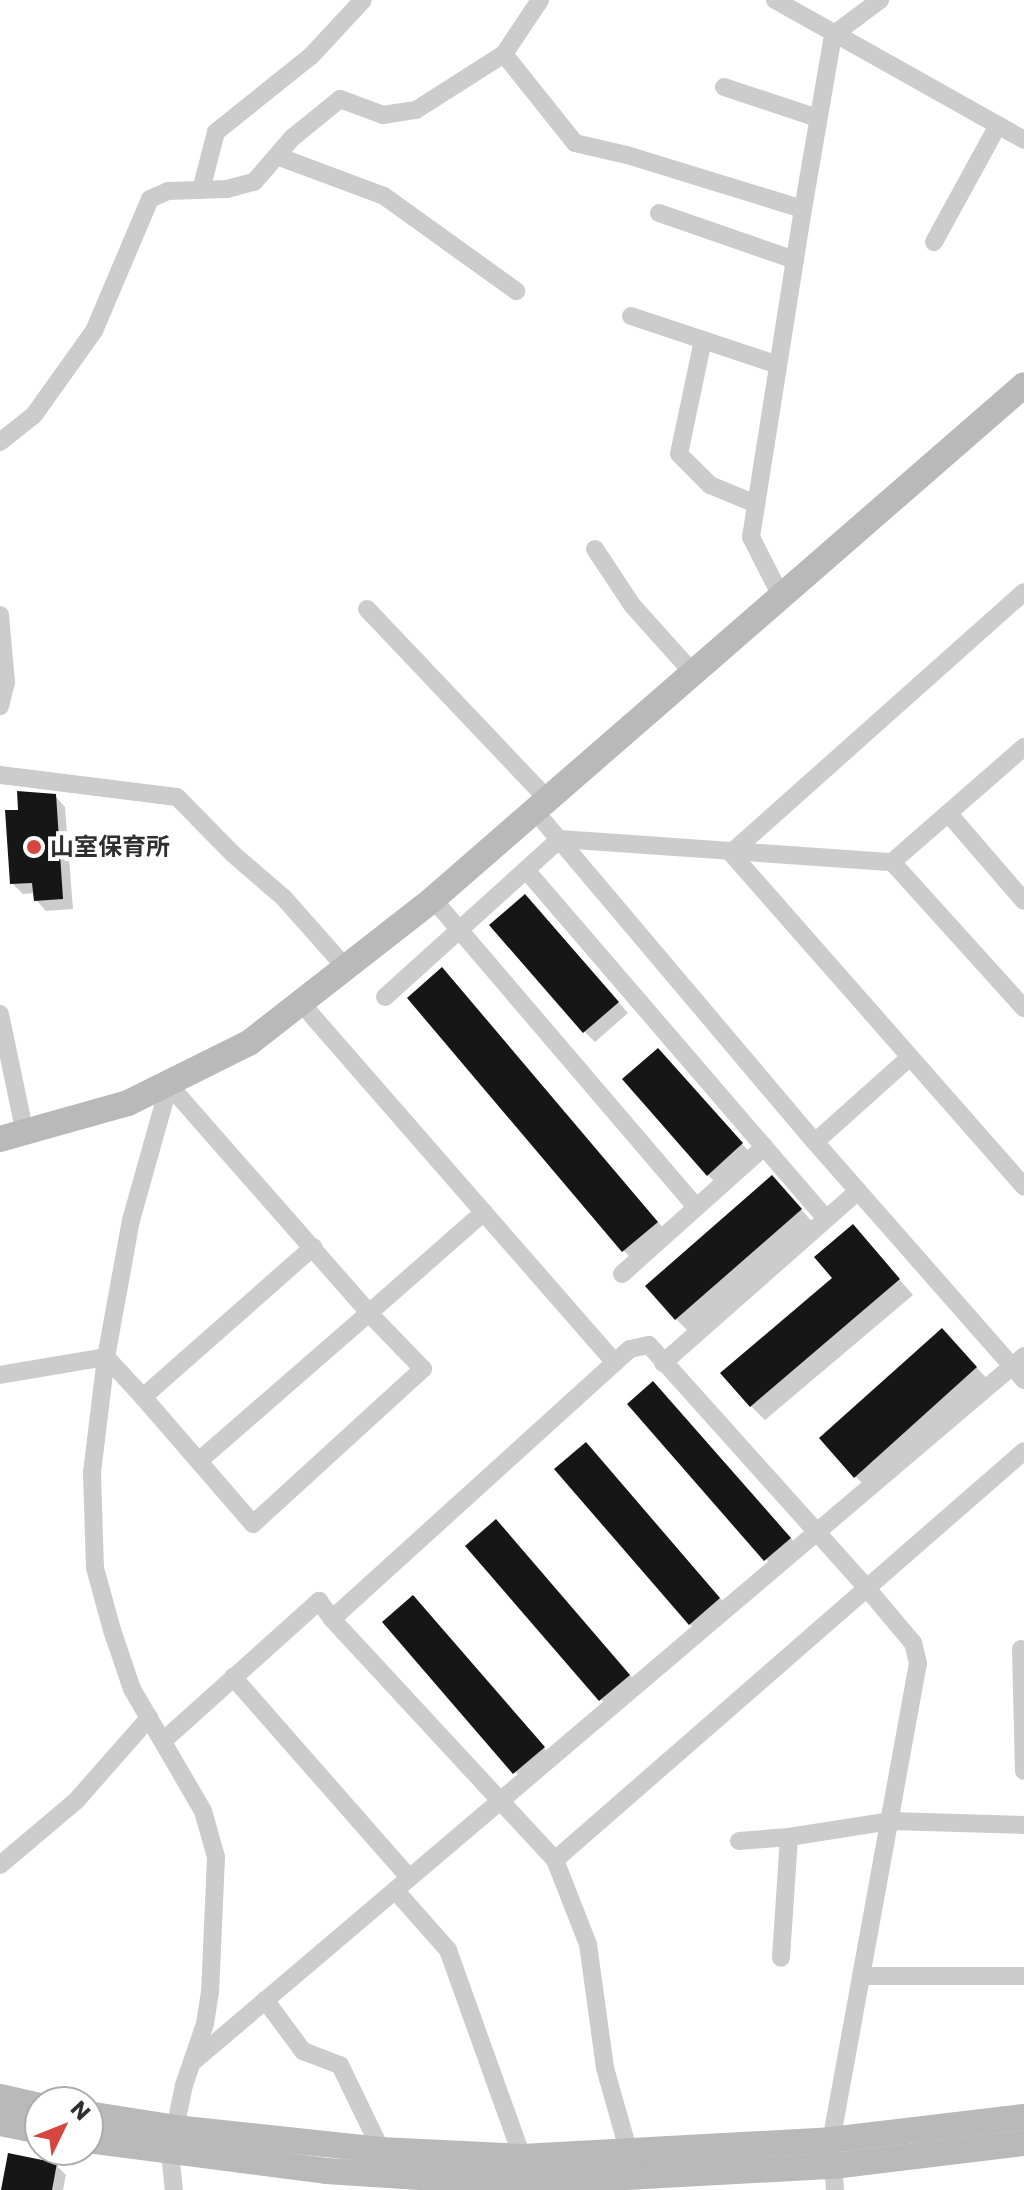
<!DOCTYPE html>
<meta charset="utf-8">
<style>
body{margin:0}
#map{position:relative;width:1024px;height:2190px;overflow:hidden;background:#fff;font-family:Poppins,"Noto Sans JP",sans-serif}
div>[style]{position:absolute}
.shadow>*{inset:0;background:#0003}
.building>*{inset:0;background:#161616}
.street>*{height:18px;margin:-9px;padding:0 9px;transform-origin:9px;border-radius:9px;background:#ccc}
.secondary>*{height:26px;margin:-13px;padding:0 13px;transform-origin:13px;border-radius:13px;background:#b9b9b9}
.dots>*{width:22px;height:22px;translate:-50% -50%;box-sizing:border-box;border:4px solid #fff;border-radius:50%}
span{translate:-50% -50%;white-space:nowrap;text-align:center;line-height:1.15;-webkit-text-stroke:8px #fff;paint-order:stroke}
.poi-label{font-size:24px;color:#2f2f2f;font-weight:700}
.left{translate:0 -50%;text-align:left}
.north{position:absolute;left:24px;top:2086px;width:80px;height:80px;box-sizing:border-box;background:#fff;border:2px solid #acacac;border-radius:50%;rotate:47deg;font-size:22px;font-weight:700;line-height:32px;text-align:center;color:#2f2f2f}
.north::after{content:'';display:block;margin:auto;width:28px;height:36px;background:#d64540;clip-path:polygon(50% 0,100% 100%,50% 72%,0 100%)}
</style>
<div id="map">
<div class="shadow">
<i style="clip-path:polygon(55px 796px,65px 807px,73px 909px,46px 911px,36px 900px,35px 893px,23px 894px,12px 883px,20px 812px)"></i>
<i style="clip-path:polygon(535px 907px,628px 1013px,595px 1042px,585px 1032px)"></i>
<i style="clip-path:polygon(442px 969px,669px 1235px,636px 1263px,624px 1251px)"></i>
<i style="clip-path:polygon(668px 1061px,752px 1155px,718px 1185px,708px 1175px)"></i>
<i style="clip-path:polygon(786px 1192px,814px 1224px,690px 1333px,676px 1319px)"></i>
<i style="clip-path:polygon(853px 1226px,913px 1295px,765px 1420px,751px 1406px,835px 1278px)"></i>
<i style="clip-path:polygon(956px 1345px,990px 1382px,869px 1490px,855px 1476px)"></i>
<i style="clip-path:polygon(667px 1398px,804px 1553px,780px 1573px,766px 1559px)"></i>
<i style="clip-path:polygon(599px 1459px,733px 1613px,704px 1638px,690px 1624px)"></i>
<i style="clip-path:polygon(509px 1535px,643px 1690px,614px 1714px,467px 1546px)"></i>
<i style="clip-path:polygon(427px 1612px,557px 1763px,529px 1787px,385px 1622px)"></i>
<i style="clip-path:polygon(56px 2165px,66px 2175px,63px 2190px,3px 2190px)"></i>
</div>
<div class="building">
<i style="clip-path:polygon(17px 791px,56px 794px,63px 899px,34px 901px,32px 883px,10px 884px,5px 810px,18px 810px)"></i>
<i style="clip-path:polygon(525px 894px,619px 1002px,583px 1033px,489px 925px)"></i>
<i style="clip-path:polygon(442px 967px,658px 1222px,622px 1252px,407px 998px)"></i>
<i style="clip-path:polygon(658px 1048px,743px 1143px,707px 1176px,622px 1079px)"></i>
<i style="clip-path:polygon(772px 1175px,802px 1209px,675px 1320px,645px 1286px)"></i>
<i style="clip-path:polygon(853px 1224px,900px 1279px,750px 1407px,720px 1373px,832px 1278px,814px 1257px)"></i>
<i style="clip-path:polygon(942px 1328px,977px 1367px,854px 1478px,819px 1438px)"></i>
<i style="clip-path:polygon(653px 1381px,791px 1538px,764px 1561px,627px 1404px)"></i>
<i style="clip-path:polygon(586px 1442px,720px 1598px,689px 1625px,554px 1469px)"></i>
<i style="clip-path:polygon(496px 1519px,630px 1675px,599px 1701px,465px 1546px)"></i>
<i style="clip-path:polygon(413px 1595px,545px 1747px,513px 1774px,382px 1622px)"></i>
<i style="clip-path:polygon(8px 2153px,57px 2163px,52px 2190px,1px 2190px)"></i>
</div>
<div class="street">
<i style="left:775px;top:0;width:286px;rotate:29.3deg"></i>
<i style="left:504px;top:54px;width:114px;rotate:51.4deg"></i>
<i style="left:575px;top:143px;width:53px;rotate:13deg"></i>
<i style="left:627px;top:155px;width:184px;rotate:17.1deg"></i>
<i style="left:724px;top:87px;width:99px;rotate:18.3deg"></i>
<i style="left:277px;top:156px;width:114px;rotate:20.5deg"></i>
<i style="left:384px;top:196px;width:163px;rotate:35.7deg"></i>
<i style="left:201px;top:190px;width:60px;rotate:-75.5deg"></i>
<i style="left:216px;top:132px;width:122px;rotate:-38.7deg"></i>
<i style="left:311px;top:56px;width:76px;rotate:-47.1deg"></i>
<i style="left:659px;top:213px;width:144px;rotate:19.1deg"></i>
<i style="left:934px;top:242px;width:133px;rotate:-61.3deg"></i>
<i style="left:631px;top:316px;width:155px;rotate:18.4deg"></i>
<i style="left:703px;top:340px;width:116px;rotate:101.9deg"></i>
<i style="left:679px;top:454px;width:44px;rotate:45deg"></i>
<i style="left:710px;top:485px;width:50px;rotate:22.4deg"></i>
<i style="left:0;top:442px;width:43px;rotate:-38.5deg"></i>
<i style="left:34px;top:415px;width:103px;rotate:-54.5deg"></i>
<i style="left:94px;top:331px;width:143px;rotate:-67deg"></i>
<i style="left:150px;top:199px;width:20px;rotate:-24deg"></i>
<i style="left:168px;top:191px;width:59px;rotate:-1.9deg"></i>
<i style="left:227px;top:189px;width:28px;rotate:-15deg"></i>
<i style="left:254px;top:182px;width:58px;rotate:-49.2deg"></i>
<i style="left:292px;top:138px;width:62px;rotate:-39.1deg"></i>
<i style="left:340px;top:99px;width:46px;rotate:20.4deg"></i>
<i style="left:383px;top:115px;width:33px;rotate:-9deg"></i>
<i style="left:416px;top:110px;width:104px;rotate:-32.5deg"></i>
<i style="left:504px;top:54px;width:65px;rotate:-56.3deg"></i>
<i style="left:595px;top:549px;width:67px;rotate:56.5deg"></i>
<i style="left:632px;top:605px;width:91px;rotate:48.1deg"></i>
<i style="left:781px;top:596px;width:66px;rotate:-117deg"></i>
<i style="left:751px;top:537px;width:332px;rotate:-81deg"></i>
<i style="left:803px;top:209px;width:177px;rotate:-80.2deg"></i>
<i style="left:833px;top:35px;width:59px;rotate:-36.7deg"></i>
<i style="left:367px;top:609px;width:263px;rotate:46.5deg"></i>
<i style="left:0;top:615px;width:67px;rotate:84.9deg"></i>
<i style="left:6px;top:682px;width:25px;rotate:104deg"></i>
<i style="left:1024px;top:747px;width:175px;rotate:138.9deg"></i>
<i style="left:892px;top:862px;width:197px;rotate:47.9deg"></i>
<i style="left:0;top:775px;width:178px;rotate:7.1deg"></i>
<i style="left:177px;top:797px;width:80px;rotate:45.5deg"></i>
<i style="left:233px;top:854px;width:67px;rotate:40.8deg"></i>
<i style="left:284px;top:898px;width:94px;rotate:48.5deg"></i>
<i style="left:535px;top:811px;width:434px;rotate:49.8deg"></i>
<i style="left:815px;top:1142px;width:317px;rotate:48.7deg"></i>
<i style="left:948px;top:813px;width:116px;rotate:49.2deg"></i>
<i style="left:731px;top:853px;width:444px;rotate:48.7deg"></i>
<i style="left:731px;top:853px;width:392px;rotate:-41.7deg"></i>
<i style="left:526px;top:870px;width:460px;rotate:49.3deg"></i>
<i style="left:433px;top:899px;width:405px;rotate:49.5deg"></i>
<i style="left:385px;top:997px;width:236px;rotate:-42.1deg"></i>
<i style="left:560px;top:839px;width:333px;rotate:4deg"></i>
<i style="left:302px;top:1004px;width:476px;rotate:48.9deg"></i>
<i style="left:0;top:1014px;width:123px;rotate:78.2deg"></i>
<i style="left:169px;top:1085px;width:140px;rotate:105.7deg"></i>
<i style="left:131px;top:1220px;width:139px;rotate:100.3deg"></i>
<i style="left:106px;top:1357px;width:117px;rotate:96.9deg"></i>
<i style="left:92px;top:1473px;width:95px;rotate:88.2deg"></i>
<i style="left:95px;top:1568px;width:64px;rotate:74.7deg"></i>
<i style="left:112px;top:1630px;width:62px;rotate:71.3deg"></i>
<i style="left:132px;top:1689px;width:141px;rotate:59.8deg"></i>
<i style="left:203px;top:1811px;width:48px;rotate:74.2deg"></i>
<i style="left:216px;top:1857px;width:135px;rotate:92.5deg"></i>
<i style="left:210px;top:1992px;width:32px;rotate:99deg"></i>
<i style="left:205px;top:2024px;width:65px;rotate:109deg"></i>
<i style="left:184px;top:2085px;width:69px;rotate:101.6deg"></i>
<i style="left:170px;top:2153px;width:37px;rotate:84deg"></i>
<i style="left:169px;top:1085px;width:303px;rotate:48.7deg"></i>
<i style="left:369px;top:1313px;width:153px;rotate:-41.3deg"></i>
<i style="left:815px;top:1142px;width:127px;rotate:-41.8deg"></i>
<i style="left:622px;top:1274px;width:191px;rotate:-41.8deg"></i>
<i style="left:663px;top:1363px;width:260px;rotate:-41.4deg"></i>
<i style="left:0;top:1375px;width:108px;rotate:-9.6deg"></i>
<i style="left:106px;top:1357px;width:54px;rotate:47.2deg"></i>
<i style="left:143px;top:1397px;width:227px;rotate:-41.4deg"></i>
<i style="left:143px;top:1397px;width:168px;rotate:49.1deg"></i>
<i style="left:253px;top:1524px;width:230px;rotate:-42.4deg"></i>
<i style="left:423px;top:1369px;width:78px;rotate:-134deg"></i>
<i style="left:369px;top:1313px;width:225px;rotate:139deg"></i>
<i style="left:332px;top:1619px;width:328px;rotate:47.2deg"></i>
<i style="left:555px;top:1860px;width:622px;rotate:-41.09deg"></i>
<i style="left:1021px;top:1649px;width:122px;rotate:88.6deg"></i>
<i style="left:233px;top:1677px;width:266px;rotate:48.7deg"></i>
<i style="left:163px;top:1741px;width:210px;rotate:-41.9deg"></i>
<i style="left:319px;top:1601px;width:22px;rotate:54deg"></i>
<i style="left:332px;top:1619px;width:402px;rotate:-42.2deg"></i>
<i style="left:630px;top:1349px;width:19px;rotate:-12deg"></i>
<i style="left:649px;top:1345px;width:324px;rotate:48.1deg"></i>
<i style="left:865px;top:1586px;width:75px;rotate:49.9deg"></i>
<i style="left:913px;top:1643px;width:21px;rotate:76deg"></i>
<i style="left:918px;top:1663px;width:485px;rotate:100.3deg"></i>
<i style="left:831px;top:2140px;width:50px;rotate:85.4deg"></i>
<i style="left:789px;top:1837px;width:102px;rotate:-9deg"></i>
<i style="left:890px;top:1821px;width:134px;rotate:1.7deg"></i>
<i style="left:739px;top:1841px;width:50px;rotate:-4.6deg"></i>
<i style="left:789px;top:1837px;width:121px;rotate:93.8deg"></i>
<i style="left:555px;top:1860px;width:90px;rotate:68.6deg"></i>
<i style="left:588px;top:1944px;width:125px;rotate:82.2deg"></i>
<i style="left:605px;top:2068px;width:88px;rotate:74.2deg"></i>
<i style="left:0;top:1865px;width:99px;rotate:-40.1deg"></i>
<i style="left:76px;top:1801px;width:111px;rotate:-48.7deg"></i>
<i style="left:395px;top:1890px;width:80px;rotate:48.5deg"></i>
<i style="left:448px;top:1950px;width:220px;rotate:70.3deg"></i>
<i style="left:861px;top:1976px;width:163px"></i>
<i style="left:265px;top:2000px;width:64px;rotate:53.3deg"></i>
<i style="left:303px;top:2051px;width:40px;rotate:21deg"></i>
<i style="left:340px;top:2065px;width:94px;rotate:64.2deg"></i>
<i style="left:194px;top:2061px;width:1089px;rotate:-40.34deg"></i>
</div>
<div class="secondary">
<i style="left:0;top:1139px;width:133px;rotate:-15.7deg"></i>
<i style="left:128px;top:1103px;width:135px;rotate:-26.4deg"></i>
<i style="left:249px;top:1043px;width:234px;rotate:-38deg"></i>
<i style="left:433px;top:899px;width:783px;rotate:-41.01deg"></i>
<i style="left:0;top:2097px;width:41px;rotate:12.7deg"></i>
<i style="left:88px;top:2114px;width:88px;rotate:9.1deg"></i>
<i style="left:175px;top:2128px;width:207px;rotate:6.1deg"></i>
<i style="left:381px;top:2150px;width:141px;rotate:2.8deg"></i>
<i style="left:522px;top:2157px;width:309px;rotate:-3.1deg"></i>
<i style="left:831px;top:2140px;width:194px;rotate:-6.8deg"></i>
<i style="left:0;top:2123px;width:41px;rotate:11.3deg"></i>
<i style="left:88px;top:2140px;width:240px;rotate:7.4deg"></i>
<i style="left:326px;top:2171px;width:124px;rotate:3.7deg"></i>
<i style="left:450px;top:2179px;width:121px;rotate:0.5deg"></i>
<i style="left:571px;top:2180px;width:262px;rotate:-3.1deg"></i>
<i style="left:833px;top:2166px;width:192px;rotate:-6.9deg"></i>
</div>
<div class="dots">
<i style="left:34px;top:847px;background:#d64540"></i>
</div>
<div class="poi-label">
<span class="left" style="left:50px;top:847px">山室保育所</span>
</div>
<div class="north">N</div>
</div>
